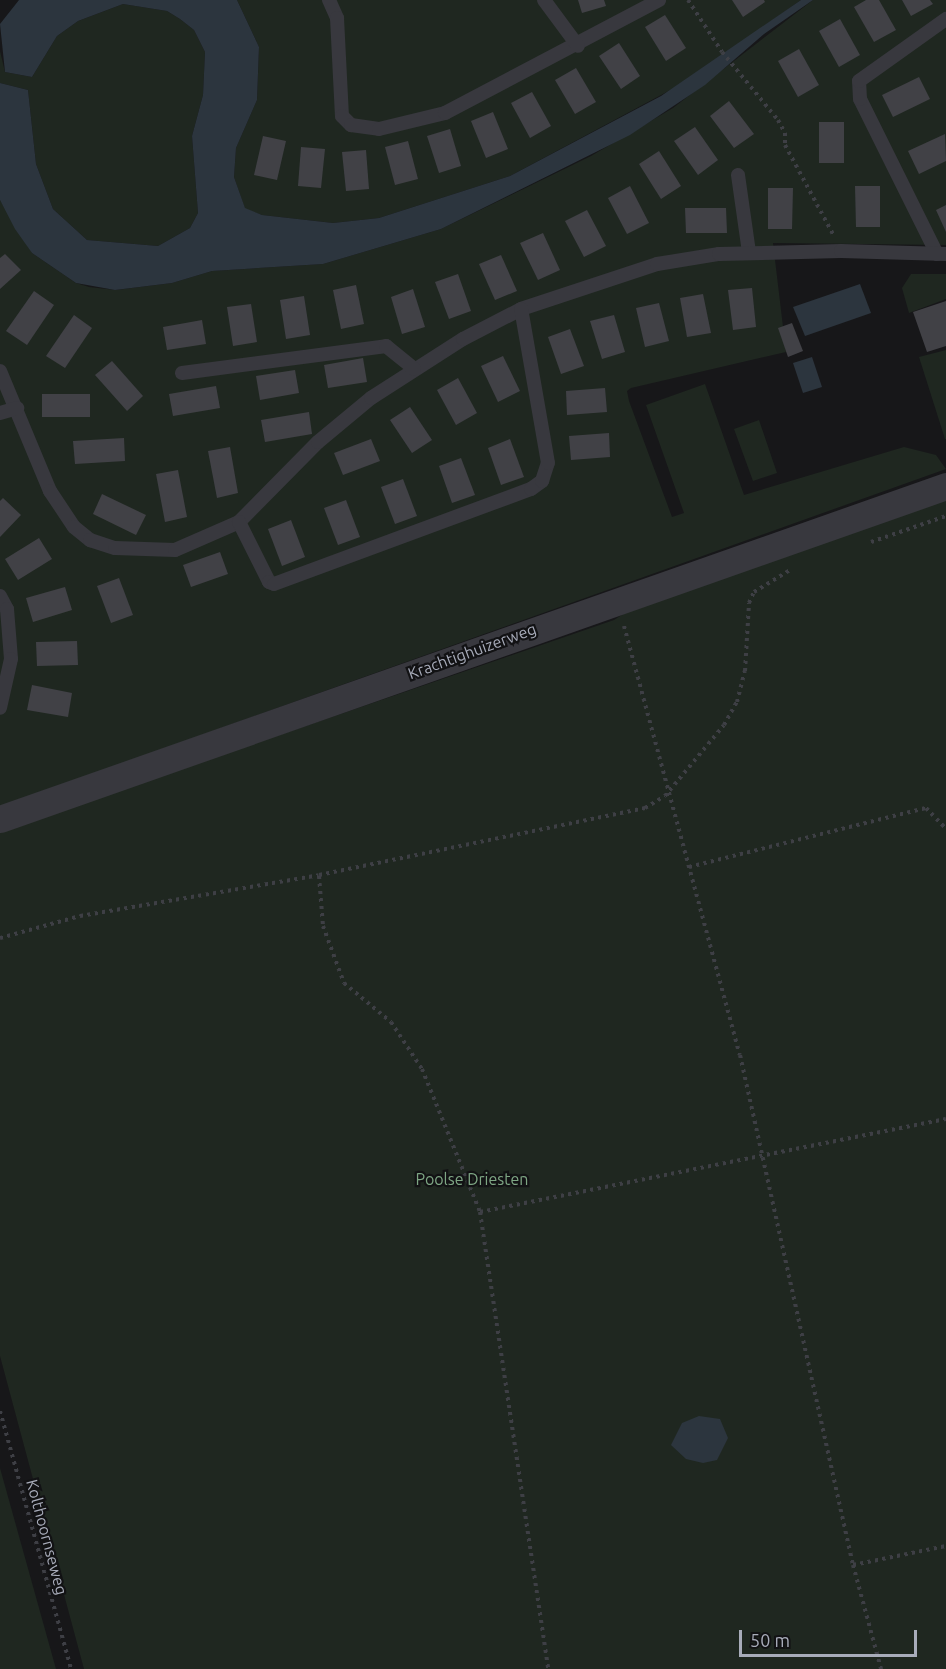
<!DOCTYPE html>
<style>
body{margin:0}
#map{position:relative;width:946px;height:1669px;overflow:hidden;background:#171719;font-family:Ubuntu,sans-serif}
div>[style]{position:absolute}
.green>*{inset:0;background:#1f2720}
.water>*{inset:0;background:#2c353e}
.building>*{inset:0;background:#414146}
.path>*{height:4px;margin-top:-2px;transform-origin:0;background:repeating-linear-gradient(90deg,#3e3f45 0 3px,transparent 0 7.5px)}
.lane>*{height:14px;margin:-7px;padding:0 7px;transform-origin:7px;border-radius:7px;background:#38383e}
.street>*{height:27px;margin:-13.5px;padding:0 13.5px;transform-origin:13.5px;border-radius:13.5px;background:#38383e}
span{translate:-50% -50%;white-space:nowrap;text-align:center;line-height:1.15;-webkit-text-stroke:4.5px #121214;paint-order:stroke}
.street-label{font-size:16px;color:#a8acba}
.park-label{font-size:16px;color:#7ea684}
.scale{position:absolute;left:739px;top:1630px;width:178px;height:27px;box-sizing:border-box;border:3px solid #a8acba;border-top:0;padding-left:8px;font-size:18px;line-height:21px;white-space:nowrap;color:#a8acba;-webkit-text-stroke:4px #121214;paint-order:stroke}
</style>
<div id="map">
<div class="green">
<i style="clip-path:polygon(237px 0,801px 0,689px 80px,510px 176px,379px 218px,333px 223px,262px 215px,245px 209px,234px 177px,236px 148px,257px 100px,259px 47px)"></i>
<i style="clip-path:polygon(813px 0,946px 0,946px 245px,773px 243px,786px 352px,631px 388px,627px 391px,629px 401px,672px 517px,684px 513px,646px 405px,705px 384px,744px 495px,904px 447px,936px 455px,946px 469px,0 807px,0 200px,32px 253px,76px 283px,89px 287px,116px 290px,172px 283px,212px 271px,323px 264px,441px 229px,591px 156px,673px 108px)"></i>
<i style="clip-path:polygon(123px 4px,167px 11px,180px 19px,194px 30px,205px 52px,203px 95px,192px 136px,198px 213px,190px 228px,158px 246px,87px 240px,53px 209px,36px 164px,28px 90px,0 83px,0 51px,5px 72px,32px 77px,57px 36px,78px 21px)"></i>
<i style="clip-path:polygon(911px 274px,946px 274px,946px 299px,909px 313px,902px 288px)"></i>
<i style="clip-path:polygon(946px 350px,946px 439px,945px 439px,919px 357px)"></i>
<i style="clip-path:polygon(759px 420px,777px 473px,753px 481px,734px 429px)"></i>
<i style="clip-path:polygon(946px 498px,946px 1669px,84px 1669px,0 1356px,0 831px,614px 620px,631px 609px)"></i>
<i style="clip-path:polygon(0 1468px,56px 1669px,0 1669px)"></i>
</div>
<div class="water">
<i style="clip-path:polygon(19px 0,237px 0,259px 47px,257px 100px,236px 148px,234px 177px,245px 208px,262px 215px,333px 223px,379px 218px,510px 176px,661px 96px,801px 0,813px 0,764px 34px,705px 85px,630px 135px,441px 229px,323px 264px,212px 271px,172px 283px,115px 290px,76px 283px,32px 253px,15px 229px,0 200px,0 83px,28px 90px,36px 164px,53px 209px,87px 240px,158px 246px,190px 228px,198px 213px,192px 136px,203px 95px,205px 52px,194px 30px,180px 19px,167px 11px,123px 4px,78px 21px,57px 36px,32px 77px,5px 72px,0 24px)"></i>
<i style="clip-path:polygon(860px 284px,871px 313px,805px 336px,793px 307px)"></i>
<i style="clip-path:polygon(812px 357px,822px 387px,803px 393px,793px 363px)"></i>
<i style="clip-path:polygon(699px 1416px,720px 1419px,728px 1438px,717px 1460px,703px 1463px,686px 1459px,671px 1445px,682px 1423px)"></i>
</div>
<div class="building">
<i style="clip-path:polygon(578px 0,604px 0,606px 6px,582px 13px)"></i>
<i style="clip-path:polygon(732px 0,764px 0,765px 2px,743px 17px)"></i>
<i style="clip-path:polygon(866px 0,879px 0,896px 30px,874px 42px,854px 7px)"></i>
<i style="clip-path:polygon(902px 0,930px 0,933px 4px,911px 16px)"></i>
<i style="clip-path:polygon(665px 15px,686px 48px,666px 61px,645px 27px)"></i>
<i style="clip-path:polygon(840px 19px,860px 55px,839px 67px,819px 31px)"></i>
<i style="clip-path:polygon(619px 43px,640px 76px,621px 89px,599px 56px)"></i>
<i style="clip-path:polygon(799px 49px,819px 85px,798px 97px,778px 61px)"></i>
<i style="clip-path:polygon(576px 68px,596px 102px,575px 114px,555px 80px)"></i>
<i style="clip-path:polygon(919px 77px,930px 99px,893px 117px,882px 95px)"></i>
<i style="clip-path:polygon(532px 92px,551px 126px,530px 138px,511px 103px)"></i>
<i style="clip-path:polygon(729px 101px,754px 134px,734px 148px,710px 116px)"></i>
<i style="clip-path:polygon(493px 112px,508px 149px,486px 158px,471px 121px)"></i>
<i style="clip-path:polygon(819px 122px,844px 122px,844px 163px,819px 163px)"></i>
<i style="clip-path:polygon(695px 127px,718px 160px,698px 175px,674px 141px)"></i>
<i style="clip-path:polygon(450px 129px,461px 166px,439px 173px,427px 136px)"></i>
<i style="clip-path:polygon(945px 134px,946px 161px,919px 174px,908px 151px)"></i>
<i style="clip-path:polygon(263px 136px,286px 141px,277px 180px,254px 175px)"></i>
<i style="clip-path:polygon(408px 141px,418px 179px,395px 185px,385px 147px)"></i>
<i style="clip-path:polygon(301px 147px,325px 149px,321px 188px,298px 186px)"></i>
<i style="clip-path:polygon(366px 150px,369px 189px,346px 191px,342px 152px)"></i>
<i style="clip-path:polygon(659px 151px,681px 186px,661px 199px,639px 164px)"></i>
<i style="clip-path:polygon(630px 186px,649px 223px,627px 234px,608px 198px)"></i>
<i style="clip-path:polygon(855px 186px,880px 186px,880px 227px,856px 227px)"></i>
<i style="clip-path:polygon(768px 188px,793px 188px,792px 229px,768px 229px)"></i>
<i style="clip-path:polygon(946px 205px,946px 232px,936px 210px)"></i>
<i style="clip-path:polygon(685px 208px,726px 208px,727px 233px,686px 233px)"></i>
<i style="clip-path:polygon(587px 210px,606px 246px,584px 257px,565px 221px)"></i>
<i style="clip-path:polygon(543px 233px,560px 270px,538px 280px,520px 243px)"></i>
<i style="clip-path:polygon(5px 254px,21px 270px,0 289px,0 258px)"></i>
<i style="clip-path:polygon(501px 255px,517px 291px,495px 300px,479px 264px)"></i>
<i style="clip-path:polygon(458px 274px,471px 311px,449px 319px,435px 282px)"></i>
<i style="clip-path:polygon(356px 285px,364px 324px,341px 329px,333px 290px)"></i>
<i style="clip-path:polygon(752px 288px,756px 327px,733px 330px,728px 290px)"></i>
<i style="clip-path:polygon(413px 289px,425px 327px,402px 334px,391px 297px)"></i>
<i style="clip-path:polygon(34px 291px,54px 305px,27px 345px,6px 331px)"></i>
<i style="clip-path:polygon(703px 294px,711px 333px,687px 337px,680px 298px)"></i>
<i style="clip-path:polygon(304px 296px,310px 335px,286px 339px,280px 300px)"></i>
<i style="clip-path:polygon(946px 301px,946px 346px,927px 352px,913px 312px)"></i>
<i style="clip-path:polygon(659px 303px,669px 341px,645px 347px,636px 308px)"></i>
<i style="clip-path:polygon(251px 304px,257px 342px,233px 346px,227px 307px)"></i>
<i style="clip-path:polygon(74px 315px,92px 328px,65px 368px,46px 356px)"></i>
<i style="clip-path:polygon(614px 315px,625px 352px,602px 359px,590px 321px)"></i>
<i style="clip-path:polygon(202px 320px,206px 344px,167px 350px,163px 327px)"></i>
<i style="clip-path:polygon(792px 323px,803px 351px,788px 357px,778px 328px)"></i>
<i style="clip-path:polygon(570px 329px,584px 366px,561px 374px,548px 337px)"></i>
<i style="clip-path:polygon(503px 356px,520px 391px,498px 402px,481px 366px)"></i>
<i style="clip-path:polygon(363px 358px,367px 382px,328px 388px,324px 365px)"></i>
<i style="clip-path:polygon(112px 361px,143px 396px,127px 411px,95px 375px)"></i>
<i style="clip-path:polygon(295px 370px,299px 393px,260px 400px,256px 376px)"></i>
<i style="clip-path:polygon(458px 378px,477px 413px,456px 425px,437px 390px)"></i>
<i style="clip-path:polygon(216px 386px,220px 408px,173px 416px,169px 394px)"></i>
<i style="clip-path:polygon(605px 388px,607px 412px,567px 415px,566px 391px)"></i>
<i style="clip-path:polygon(42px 394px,90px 394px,90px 417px,42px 417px)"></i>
<i style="clip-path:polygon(410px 407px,432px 440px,412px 453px,390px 420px)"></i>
<i style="clip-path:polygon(309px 412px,312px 434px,265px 442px,261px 420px)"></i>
<i style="clip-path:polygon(609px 433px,610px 457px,571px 460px,569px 436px)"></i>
<i style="clip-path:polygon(124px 438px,125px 461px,75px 464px,73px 441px)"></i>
<i style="clip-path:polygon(371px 439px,380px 461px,343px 475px,334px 453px)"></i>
<i style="clip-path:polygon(510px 439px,524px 477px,501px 485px,488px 448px)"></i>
<i style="clip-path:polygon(230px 447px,238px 493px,217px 498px,208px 451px)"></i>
<i style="clip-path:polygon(461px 458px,475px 495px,452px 503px,439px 466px)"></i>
<i style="clip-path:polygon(178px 470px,187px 517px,165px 522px,156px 474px)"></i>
<i style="clip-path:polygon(403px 479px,417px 516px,395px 524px,381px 487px)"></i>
<i style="clip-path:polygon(102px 494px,146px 515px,136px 535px,93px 514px)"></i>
<i style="clip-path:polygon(3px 498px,21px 515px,0 537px,0 501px)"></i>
<i style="clip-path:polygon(346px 500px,360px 537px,338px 545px,324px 508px)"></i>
<i style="clip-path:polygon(291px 520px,305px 557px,282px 566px,268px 529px)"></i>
<i style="clip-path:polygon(39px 538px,52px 559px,18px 580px,5px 559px)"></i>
<i style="clip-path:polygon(220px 552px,228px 574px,191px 587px,183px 565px)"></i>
<i style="clip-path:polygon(119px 578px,133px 615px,111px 623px,97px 586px)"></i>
<i style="clip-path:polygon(65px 587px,72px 610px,33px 622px,26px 598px)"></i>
<i style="clip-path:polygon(77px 641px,78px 665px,37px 666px,36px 642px)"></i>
<i style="clip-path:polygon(32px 685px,72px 693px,68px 717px,27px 710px)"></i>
</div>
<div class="path">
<i style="left:688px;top:0;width:62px;rotate:56.8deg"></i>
<i style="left:722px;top:52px;width:88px;rotate:50.5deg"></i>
<i style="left:778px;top:120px;width:15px;rotate:62deg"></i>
<i style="left:785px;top:133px;width:12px;rotate:90deg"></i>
<i style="left:785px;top:145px;width:101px;rotate:61.7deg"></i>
<i style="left:871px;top:542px;width:79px;rotate:-19.1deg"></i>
<i style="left:624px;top:626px;width:444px;rotate:74.9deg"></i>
<i style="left:740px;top:1055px;width:522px;rotate:77.51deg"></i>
<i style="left:853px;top:1565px;width:108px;rotate:74.9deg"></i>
<i style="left:689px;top:867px;width:244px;rotate:-14deg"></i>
<i style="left:926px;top:808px;width:29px;rotate:46deg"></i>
<i style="left:319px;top:876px;width:50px;rotate:85.4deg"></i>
<i style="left:323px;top:926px;width:61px;rotate:69.8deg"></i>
<i style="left:344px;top:983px;width:61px;rotate:39.7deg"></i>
<i style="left:391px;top:1022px;width:56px;rotate:56.6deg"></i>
<i style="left:422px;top:1069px;width:154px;rotate:67.9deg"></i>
<i style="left:480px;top:1212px;width:462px;rotate:81.5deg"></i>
<i style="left:0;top:938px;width:83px;rotate:-15.4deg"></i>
<i style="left:80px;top:916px;width:242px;rotate:-9.7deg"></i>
<i style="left:319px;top:875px;width:333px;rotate:-11.6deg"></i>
<i style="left:645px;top:808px;width:23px;rotate:-31deg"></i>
<i style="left:665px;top:796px;width:92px;rotate:-50.3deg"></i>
<i style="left:724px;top:725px;width:26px;rotate:-61deg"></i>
<i style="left:737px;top:702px;width:32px;rotate:-76deg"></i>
<i style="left:745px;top:671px;width:68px;rotate:-86.6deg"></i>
<i style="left:749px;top:603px;width:12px;rotate:-66deg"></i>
<i style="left:754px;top:592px;width:42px;rotate:-31.4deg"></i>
<i style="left:480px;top:1212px;width:475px;rotate:-11.3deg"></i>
<i style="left:0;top:1411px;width:268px;rotate:74.6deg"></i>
<i style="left:853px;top:1565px;width:95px;rotate:-11.5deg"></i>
</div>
<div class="lane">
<i style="left:329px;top:0;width:20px;rotate:66deg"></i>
<i style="left:337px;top:18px;width:98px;rotate:87.1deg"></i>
<i style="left:342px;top:116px;width:13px;rotate:45deg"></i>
<i style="left:351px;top:125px;width:28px;rotate:8deg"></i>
<i style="left:379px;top:129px;width:68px;rotate:-13.6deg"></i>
<i style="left:445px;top:113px;width:242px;rotate:-27.8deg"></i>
<i style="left:544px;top:0;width:57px;rotate:53.5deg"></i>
<i style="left:738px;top:175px;width:78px;rotate:81.9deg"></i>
<i style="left:937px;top:254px;width:173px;rotate:-116.4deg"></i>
<i style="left:860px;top:99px;width:18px;rotate:-93deg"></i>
<i style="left:859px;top:81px;width:107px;rotate:-35.5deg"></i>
<i style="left:0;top:371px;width:130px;rotate:67.4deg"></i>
<i style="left:50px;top:491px;width:43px;rotate:56.3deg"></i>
<i style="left:74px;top:527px;width:21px;rotate:39deg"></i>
<i style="left:90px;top:540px;width:26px;rotate:18deg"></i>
<i style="left:115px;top:548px;width:60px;rotate:1.9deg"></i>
<i style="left:175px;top:550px;width:70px;rotate:-23.6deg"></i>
<i style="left:239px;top:522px;width:112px;rotate:-45.4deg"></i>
<i style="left:318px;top:442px;width:69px;rotate:-39.7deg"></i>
<i style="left:371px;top:398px;width:109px;rotate:-32.7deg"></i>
<i style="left:463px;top:339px;width:65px;rotate:-27.3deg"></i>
<i style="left:521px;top:309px;width:143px;rotate:-18.3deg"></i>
<i style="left:657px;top:264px;width:63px;rotate:-9.2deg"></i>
<i style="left:719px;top:254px;width:122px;rotate:-1.4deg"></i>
<i style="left:841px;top:251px;width:105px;rotate:1.6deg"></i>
<i style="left:182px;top:373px;width:206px;rotate:-7.5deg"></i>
<i style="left:386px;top:346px;width:36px;rotate:39deg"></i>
<i style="left:0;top:413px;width:18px;rotate:-16deg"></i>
<i style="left:239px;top:522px;width:67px;rotate:63.4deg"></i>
<i style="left:269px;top:582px;width:5px;rotate:22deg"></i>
<i style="left:274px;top:584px;width:274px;rotate:-20.3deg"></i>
<i style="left:531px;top:489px;width:14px;rotate:-36deg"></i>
<i style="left:542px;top:481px;width:19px;rotate:-72deg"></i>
<i style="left:548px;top:463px;width:156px;rotate:-99.9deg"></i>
<i style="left:0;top:596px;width:15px;rotate:62deg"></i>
<i style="left:7px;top:609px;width:50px;rotate:85.4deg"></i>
<i style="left:11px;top:659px;width:50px;rotate:102.7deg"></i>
</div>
<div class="street">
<i style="left:0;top:819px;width:1003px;rotate:-19.39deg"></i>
</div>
<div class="street-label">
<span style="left:472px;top:651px;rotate:-20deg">Krachtighuizerweg</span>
<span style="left:47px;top:1537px;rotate:75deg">Kolthoornseweg</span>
</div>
<div class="park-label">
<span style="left:472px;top:1179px">Poolse Driesten</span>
</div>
<div class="scale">50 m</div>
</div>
